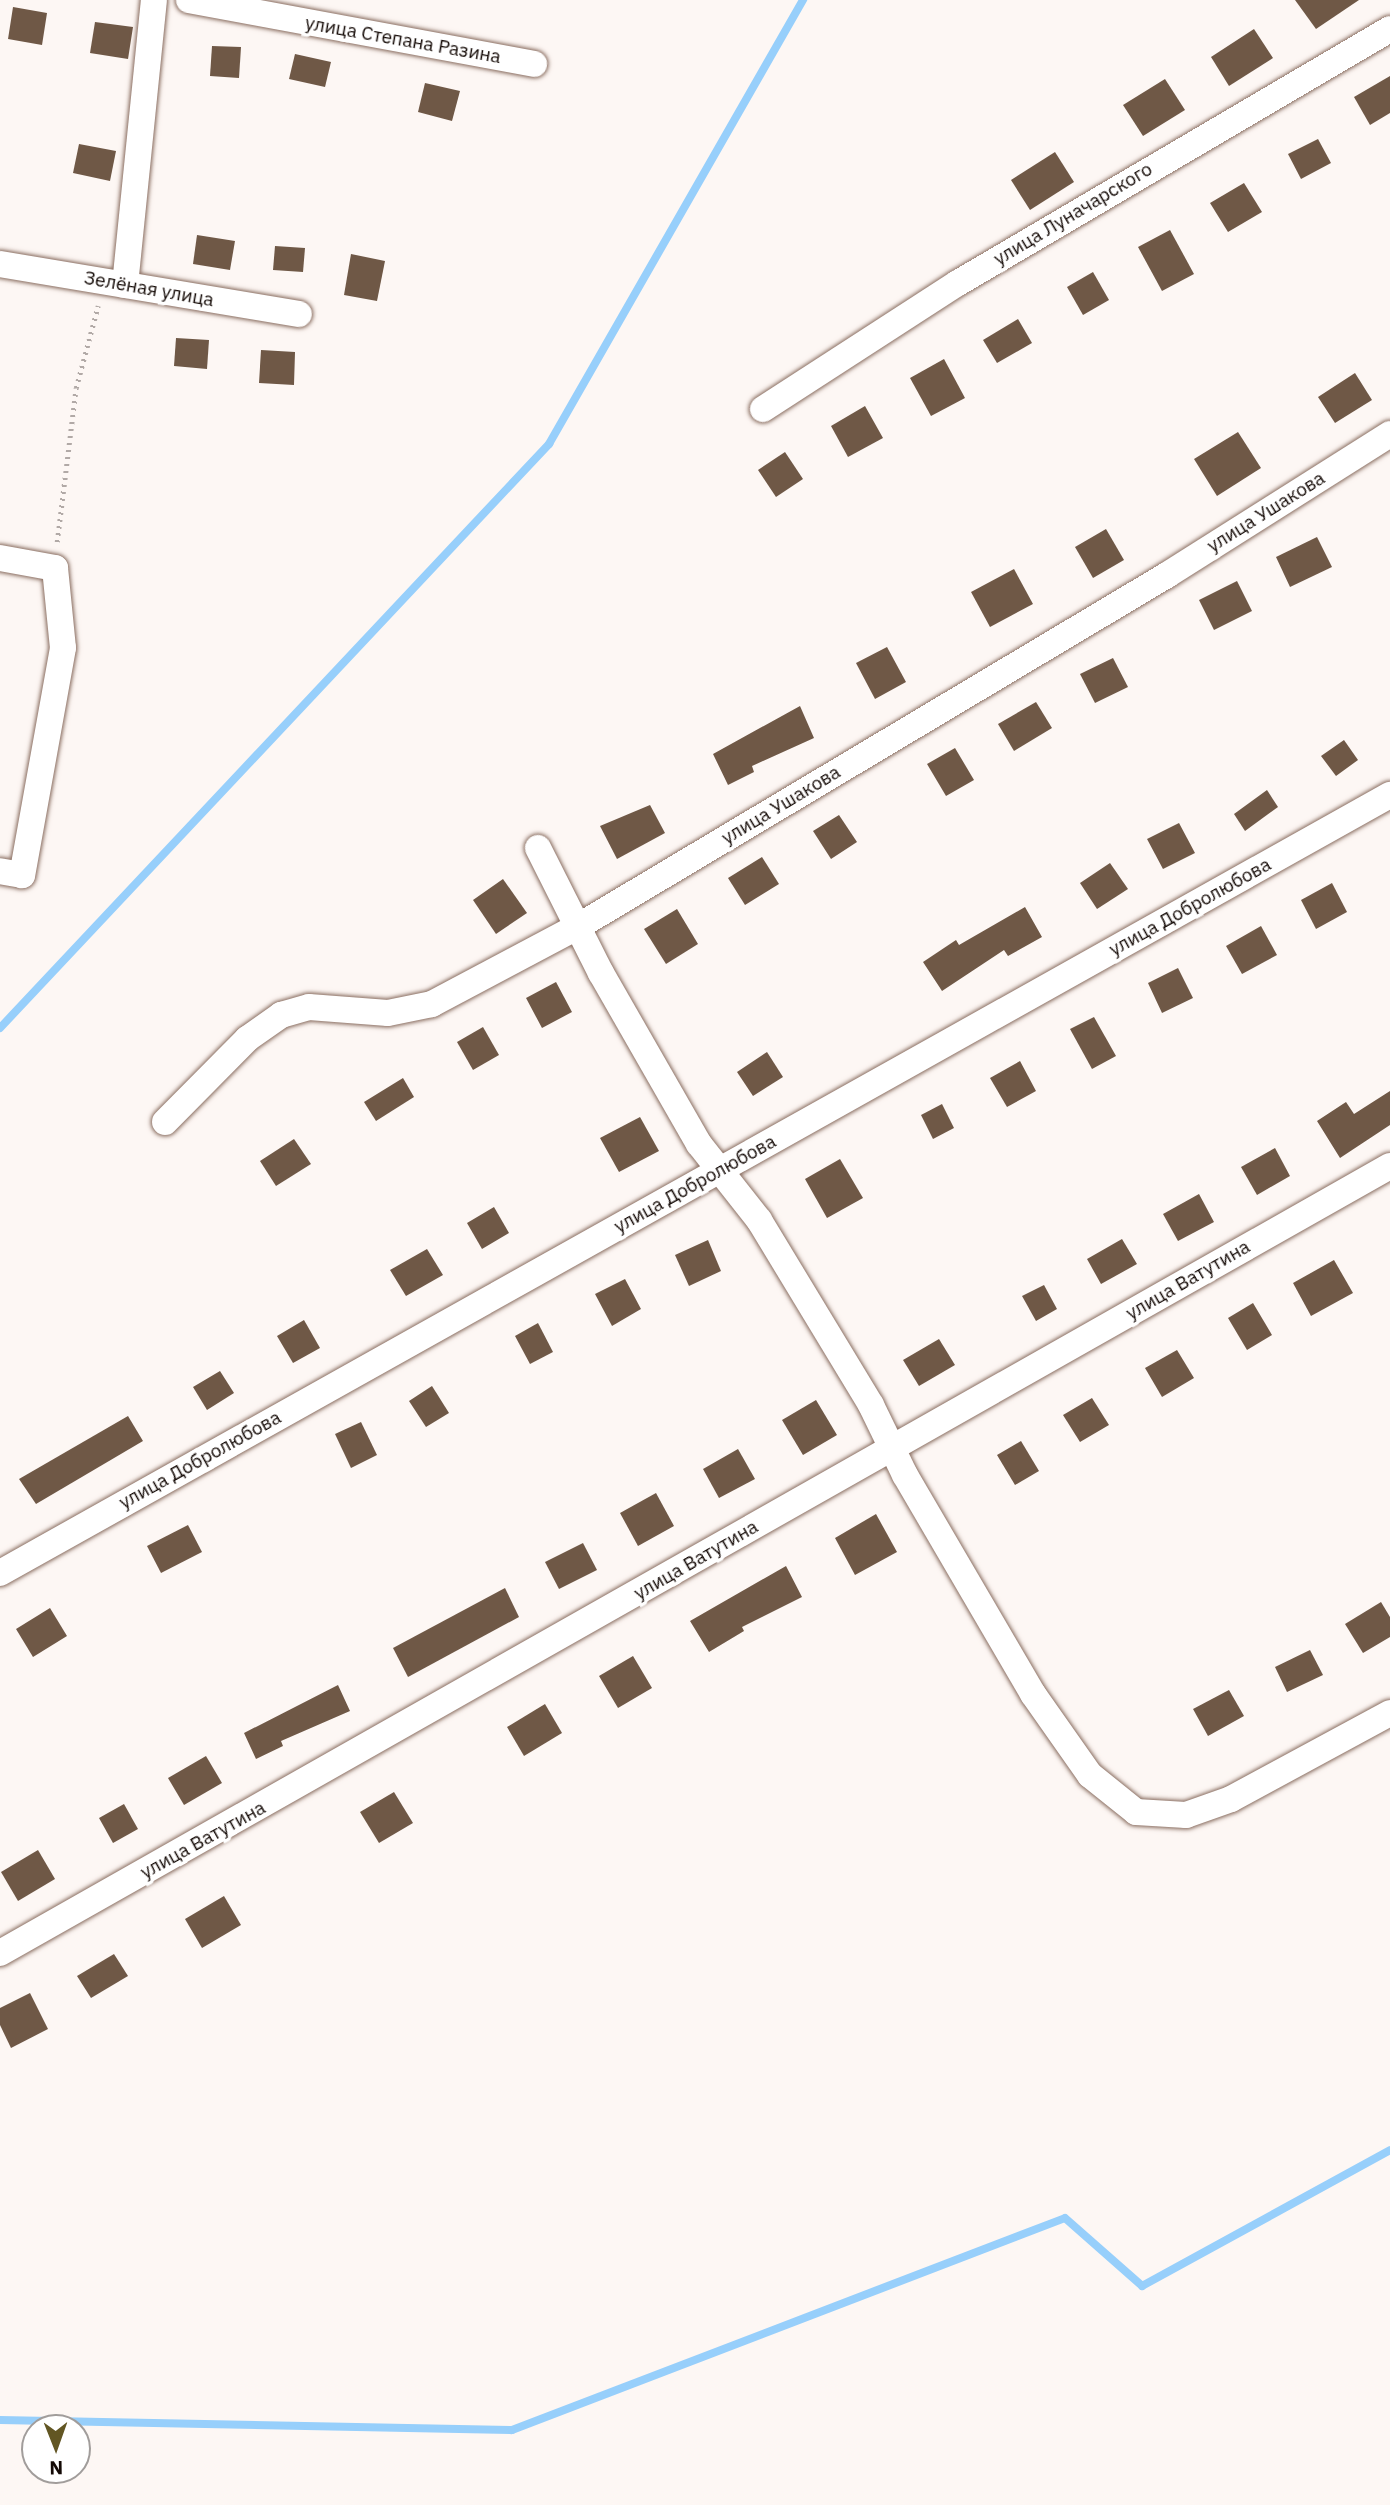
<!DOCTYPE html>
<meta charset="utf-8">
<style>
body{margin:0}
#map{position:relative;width:1390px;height:2505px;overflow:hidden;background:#fdf7f4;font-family:"IBM Plex Sans",sans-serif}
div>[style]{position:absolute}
.stream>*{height:8px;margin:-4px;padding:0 4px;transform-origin:4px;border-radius:4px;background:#97cffb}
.building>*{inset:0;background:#6f5846}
.path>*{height:4.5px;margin-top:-2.25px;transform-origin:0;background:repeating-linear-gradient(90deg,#b1a9a6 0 2px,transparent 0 7px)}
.roads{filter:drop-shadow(0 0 2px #8a6e61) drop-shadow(0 0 2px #8a6e61)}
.minor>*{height:26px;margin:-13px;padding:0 13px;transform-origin:13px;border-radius:13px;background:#fff}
span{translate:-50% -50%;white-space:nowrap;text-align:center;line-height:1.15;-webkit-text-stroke:7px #fff;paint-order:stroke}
.street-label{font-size:19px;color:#140a06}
.north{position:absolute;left:21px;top:2414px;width:70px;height:70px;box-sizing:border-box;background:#fff;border:2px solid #a19d9b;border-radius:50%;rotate:179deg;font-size:19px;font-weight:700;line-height:28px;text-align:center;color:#140a06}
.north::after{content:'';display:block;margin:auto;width:24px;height:32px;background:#625623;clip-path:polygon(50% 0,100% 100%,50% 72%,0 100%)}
</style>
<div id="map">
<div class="stream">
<i style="left:0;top:1028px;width:802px;rotate:-46.77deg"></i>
<i style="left:549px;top:444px;width:512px;rotate:-60.23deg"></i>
<i style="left:0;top:2420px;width:512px;rotate:1.12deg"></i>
<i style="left:512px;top:2430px;width:592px;rotate:-20.97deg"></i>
<i style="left:1065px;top:2218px;width:103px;rotate:41.4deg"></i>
<i style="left:1142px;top:2286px;width:283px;rotate:-28.7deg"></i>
</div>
<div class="building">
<i style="clip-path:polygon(1295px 0,1359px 0,1316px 29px)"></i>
<i style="clip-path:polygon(13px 7px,47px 13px,42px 45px,8px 39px)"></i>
<i style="clip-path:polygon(95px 22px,133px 27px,128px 59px,90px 53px)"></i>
<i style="clip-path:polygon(1254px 29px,1273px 58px,1229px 86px,1211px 57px)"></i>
<i style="clip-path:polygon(212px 46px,241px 47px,239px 78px,210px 76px)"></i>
<i style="clip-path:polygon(295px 54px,331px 62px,325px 87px,289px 79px)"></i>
<i style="clip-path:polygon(1390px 76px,1390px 113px,1370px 125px,1354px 97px)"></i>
<i style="clip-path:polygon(1165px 79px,1185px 110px,1143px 136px,1123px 105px)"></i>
<i style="clip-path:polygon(425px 83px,460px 91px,452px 121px,418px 112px)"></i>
<i style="clip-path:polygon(1318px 139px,1331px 163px,1301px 179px,1288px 154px)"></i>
<i style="clip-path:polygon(79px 144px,116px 151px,110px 181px,73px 173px)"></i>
<i style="clip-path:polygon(1055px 152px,1074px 182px,1030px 210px,1011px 180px)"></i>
<i style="clip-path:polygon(1244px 183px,1262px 212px,1228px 232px,1210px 203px)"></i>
<i style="clip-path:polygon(1170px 230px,1194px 274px,1162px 291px,1138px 247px)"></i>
<i style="clip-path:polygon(197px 235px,235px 241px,230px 270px,193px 264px)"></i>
<i style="clip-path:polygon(275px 246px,305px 248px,303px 272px,273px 270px)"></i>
<i style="clip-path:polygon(351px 254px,385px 261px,377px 301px,344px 295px)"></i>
<i style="clip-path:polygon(1093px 272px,1109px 300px,1083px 315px,1067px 287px)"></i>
<i style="clip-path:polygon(1018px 319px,1032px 343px,997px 363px,983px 340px)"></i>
<i style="clip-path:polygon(176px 338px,209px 340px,207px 369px,174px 366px)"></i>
<i style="clip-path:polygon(261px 350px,295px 352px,294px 385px,259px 383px)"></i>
<i style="clip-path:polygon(944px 359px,965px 398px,931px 416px,910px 378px)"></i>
<i style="clip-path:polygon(1355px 373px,1372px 400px,1335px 423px,1318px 397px)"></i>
<i style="clip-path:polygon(865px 406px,883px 438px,848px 457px,831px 426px)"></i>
<i style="clip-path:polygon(1238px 432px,1261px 468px,1217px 496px,1194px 459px)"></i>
<i style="clip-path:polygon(785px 452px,803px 479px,776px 497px,758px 470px)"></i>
<i style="clip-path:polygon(1106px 529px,1124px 560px,1093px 578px,1075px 547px)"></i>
<i style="clip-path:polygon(1317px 537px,1332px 567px,1290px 587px,1276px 557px)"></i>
<i style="clip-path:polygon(1014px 569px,1033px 604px,990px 627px,971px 592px)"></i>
<i style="clip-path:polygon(1237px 581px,1252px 611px,1214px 630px,1199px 600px)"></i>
<i style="clip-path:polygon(887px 647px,906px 682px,875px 699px,856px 663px)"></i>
<i style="clip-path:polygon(1113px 658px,1128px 687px,1095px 703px,1080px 674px)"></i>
<i style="clip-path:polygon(1036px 702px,1052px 728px,1014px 751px,998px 724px)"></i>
<i style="clip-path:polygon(800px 706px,814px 738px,752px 766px,754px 772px,728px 785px,713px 754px)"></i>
<i style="clip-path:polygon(1344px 740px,1358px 760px,1336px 776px,1321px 756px)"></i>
<i style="clip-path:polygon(955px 748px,974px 780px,946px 796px,927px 764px)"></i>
<i style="clip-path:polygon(1267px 790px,1278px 807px,1245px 831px,1234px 814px)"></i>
<i style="clip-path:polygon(650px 805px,665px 833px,617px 859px,600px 826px)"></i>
<i style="clip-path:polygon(839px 815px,857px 842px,831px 859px,813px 831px)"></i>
<i style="clip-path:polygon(1179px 823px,1195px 853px,1163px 869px,1147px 839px)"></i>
<i style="clip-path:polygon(762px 857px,779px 884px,745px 905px,728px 878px)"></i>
<i style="clip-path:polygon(1110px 863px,1128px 889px,1097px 909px,1080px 883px)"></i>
<i style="clip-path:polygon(503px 879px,527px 913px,496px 934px,473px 900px)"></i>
<i style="clip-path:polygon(1332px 883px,1347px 912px,1316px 929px,1301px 900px)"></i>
<i style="clip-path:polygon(1025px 907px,1042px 937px,1008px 956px,1004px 950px,942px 991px,923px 962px,956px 940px,959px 945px)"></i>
<i style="clip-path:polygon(677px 909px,698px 944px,666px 964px,644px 929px)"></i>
<i style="clip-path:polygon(1261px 926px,1277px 955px,1242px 974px,1226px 946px)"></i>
<i style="clip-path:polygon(1178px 968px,1193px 998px,1162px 1013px,1148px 983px)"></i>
<i style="clip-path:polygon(556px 982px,572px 1012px,542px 1028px,526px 998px)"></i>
<i style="clip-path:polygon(1094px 1017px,1116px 1056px,1092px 1069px,1070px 1029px)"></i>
<i style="clip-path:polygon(483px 1027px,499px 1055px,473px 1070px,457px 1042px)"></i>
<i style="clip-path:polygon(767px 1052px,783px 1077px,753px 1096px,737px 1072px)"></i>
<i style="clip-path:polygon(1020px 1061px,1036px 1091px,1007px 1107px,990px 1078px)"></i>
<i style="clip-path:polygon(403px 1078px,414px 1097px,376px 1121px,364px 1102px)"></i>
<i style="clip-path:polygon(1390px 1091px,1390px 1125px,1340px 1158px,1317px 1121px,1346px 1102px,1354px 1114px)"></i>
<i style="clip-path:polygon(942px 1104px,954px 1128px,933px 1139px,921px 1115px)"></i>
<i style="clip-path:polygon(640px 1117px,659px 1151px,619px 1172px,600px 1138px)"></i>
<i style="clip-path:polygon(294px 1139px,311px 1164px,276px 1186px,260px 1161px)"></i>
<i style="clip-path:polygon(1275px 1148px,1290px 1176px,1257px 1195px,1241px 1167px)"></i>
<i style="clip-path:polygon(840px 1159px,863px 1198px,827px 1218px,805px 1179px)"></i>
<i style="clip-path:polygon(1199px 1194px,1214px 1222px,1178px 1241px,1163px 1214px)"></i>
<i style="clip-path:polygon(494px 1207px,509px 1233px,482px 1249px,467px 1223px)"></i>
<i style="clip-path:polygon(1122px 1239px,1137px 1264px,1101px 1284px,1087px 1259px)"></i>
<i style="clip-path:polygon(708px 1240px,721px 1271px,689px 1286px,675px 1255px)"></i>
<i style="clip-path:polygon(427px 1249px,443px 1275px,406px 1296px,390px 1270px)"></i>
<i style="clip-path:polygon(1334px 1260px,1353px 1293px,1311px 1316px,1293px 1283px)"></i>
<i style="clip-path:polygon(625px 1279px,641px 1309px,612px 1326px,595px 1294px)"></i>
<i style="clip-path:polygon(1044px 1285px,1057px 1309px,1036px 1321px,1022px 1296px)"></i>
<i style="clip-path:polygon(1253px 1303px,1272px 1335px,1247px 1350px,1228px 1318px)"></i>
<i style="clip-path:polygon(304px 1320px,320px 1348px,293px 1363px,277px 1336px)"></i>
<i style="clip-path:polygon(538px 1323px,553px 1352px,530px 1364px,515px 1336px)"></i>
<i style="clip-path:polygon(939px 1339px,955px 1365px,919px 1386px,903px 1360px)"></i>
<i style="clip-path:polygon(1177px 1350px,1194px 1378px,1162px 1397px,1145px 1368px)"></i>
<i style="clip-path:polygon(220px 1371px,234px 1393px,207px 1410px,193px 1387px)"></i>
<i style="clip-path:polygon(432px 1386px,449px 1413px,426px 1427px,409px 1401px)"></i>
<i style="clip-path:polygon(1092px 1398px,1109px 1425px,1080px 1442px,1063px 1415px)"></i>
<i style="clip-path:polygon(816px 1400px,837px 1435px,803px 1455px,782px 1420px)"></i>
<i style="clip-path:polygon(128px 1416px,143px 1441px,36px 1504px,19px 1479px)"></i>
<i style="clip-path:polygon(361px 1422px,377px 1455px,351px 1468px,335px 1434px)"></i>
<i style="clip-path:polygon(1021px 1441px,1039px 1471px,1015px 1485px,997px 1455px)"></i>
<i style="clip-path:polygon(738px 1449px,755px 1479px,719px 1498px,703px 1469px)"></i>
<i style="clip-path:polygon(656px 1493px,674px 1526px,638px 1546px,620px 1513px)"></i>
<i style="clip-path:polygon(876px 1514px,897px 1552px,855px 1575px,835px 1538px)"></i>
<i style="clip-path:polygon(188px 1525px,202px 1552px,161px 1573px,147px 1546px)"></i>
<i style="clip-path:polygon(583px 1543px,597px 1570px,559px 1589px,545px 1562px)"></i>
<i style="clip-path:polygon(786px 1566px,802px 1597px,742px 1627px,744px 1631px,709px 1652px,690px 1621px)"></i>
<i style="clip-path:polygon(505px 1588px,519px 1617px,408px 1677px,393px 1648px)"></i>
<i style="clip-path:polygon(1381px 1602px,1390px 1617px,1390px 1637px,1363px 1653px,1345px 1624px)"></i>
<i style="clip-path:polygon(50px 1608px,67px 1636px,33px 1657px,16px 1629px)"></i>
<i style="clip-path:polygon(1310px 1650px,1323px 1675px,1287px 1692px,1275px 1667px)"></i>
<i style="clip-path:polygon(633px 1656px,652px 1688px,618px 1708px,599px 1676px)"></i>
<i style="clip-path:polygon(338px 1685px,350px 1711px,281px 1741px,283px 1746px,256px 1759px,244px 1733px)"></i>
<i style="clip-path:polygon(1229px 1690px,1244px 1716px,1208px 1736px,1193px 1709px)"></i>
<i style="clip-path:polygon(545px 1704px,562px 1733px,524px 1756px,507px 1727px)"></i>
<i style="clip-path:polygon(206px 1756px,222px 1783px,184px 1805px,168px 1778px)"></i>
<i style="clip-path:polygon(394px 1792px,413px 1823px,379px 1843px,360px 1812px)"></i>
<i style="clip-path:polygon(124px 1804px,138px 1829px,113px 1843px,99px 1818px)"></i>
<i style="clip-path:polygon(38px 1850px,55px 1879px,18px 1901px,1px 1872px)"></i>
<i style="clip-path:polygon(224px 1896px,241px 1925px,202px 1948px,185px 1919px)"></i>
<i style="clip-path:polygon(114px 1954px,128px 1976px,91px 1998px,77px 1976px)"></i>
<i style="clip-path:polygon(30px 1993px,48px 2029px,11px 2048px,0 2025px,0 2008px)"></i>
</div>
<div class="path">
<i style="left:57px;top:542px;width:155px;rotate:-83deg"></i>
<i style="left:76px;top:388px;width:85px;rotate:-75deg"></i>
</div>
<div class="roads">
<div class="minor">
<i style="left:189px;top:0;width:351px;rotate:10.5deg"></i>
<i style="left:0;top:264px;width:303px;rotate:9.5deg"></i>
<i style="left:125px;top:285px;width:286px;rotate:-84.2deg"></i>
<i style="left:763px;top:409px;width:232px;rotate:-32.9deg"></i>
<i style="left:958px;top:283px;width:501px;rotate:-30.45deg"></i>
<i style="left:0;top:558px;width:56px;rotate:10.3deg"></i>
<i style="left:55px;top:568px;width:80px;rotate:84.3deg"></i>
<i style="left:63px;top:648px;width:231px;rotate:100.2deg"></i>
<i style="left:22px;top:875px;width:22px;rotate:-170deg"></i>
<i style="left:538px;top:848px;width:140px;rotate:63.3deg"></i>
<i style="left:601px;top:973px;width:197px;rotate:60.2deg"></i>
<i style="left:699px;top:1144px;width:97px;rotate:51.7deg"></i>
<i style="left:759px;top:1220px;width:216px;rotate:58.8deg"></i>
<i style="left:871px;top:1405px;width:78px;rotate:64.1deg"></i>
<i style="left:905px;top:1475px;width:254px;rotate:59.7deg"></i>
<i style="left:1033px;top:1694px;width:99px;rotate:54.9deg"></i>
<i style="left:1090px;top:1775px;width:59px;rotate:38.8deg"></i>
<i style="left:1136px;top:1812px;width:50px;rotate:3.4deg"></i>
<i style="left:1186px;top:1815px;width:48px;rotate:-19.6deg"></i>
<i style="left:1231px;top:1799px;width:181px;rotate:-28.4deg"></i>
<i style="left:165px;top:1122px;width:117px;rotate:-45.3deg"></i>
<i style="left:247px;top:1039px;width:42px;rotate:-35.2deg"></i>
<i style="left:281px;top:1015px;width:29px;rotate:-16deg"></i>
<i style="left:309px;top:1007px;width:79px;rotate:4.3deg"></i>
<i style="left:388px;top:1013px;width:45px;rotate:-11.6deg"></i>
<i style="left:432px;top:1004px;width:166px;rotate:-28deg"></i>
<i style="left:579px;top:926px;width:685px;rotate:-30.83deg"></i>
<i style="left:1167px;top:575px;width:264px;rotate:-32.3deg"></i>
<i style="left:0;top:1573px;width:1593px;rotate:-29.24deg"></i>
<i style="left:0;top:1953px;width:1597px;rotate:-29.52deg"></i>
</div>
</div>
<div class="street-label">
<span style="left:403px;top:40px;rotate:10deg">улица Степана Разина</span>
<span style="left:1073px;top:214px;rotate:-31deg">улица Луначарского</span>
<span style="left:149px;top:289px;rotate:10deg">Зелёная улица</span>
<span style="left:1266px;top:512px;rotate:-32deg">улица Ушакова</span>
<span style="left:781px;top:805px;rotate:-31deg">улица Ушакова</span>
<span style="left:1190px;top:907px;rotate:-29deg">улица Добролюбова</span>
<span style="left:695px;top:1184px;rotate:-29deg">улица Добролюбова</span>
<span style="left:1188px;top:1280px;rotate:-30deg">улица Ватутина</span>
<span style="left:200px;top:1460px;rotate:-29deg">улица Добролюбова</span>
<span style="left:696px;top:1560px;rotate:-30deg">улица Ватутина</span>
<span style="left:203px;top:1840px;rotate:-29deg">улица Ватутина</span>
</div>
<div class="north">N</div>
</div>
